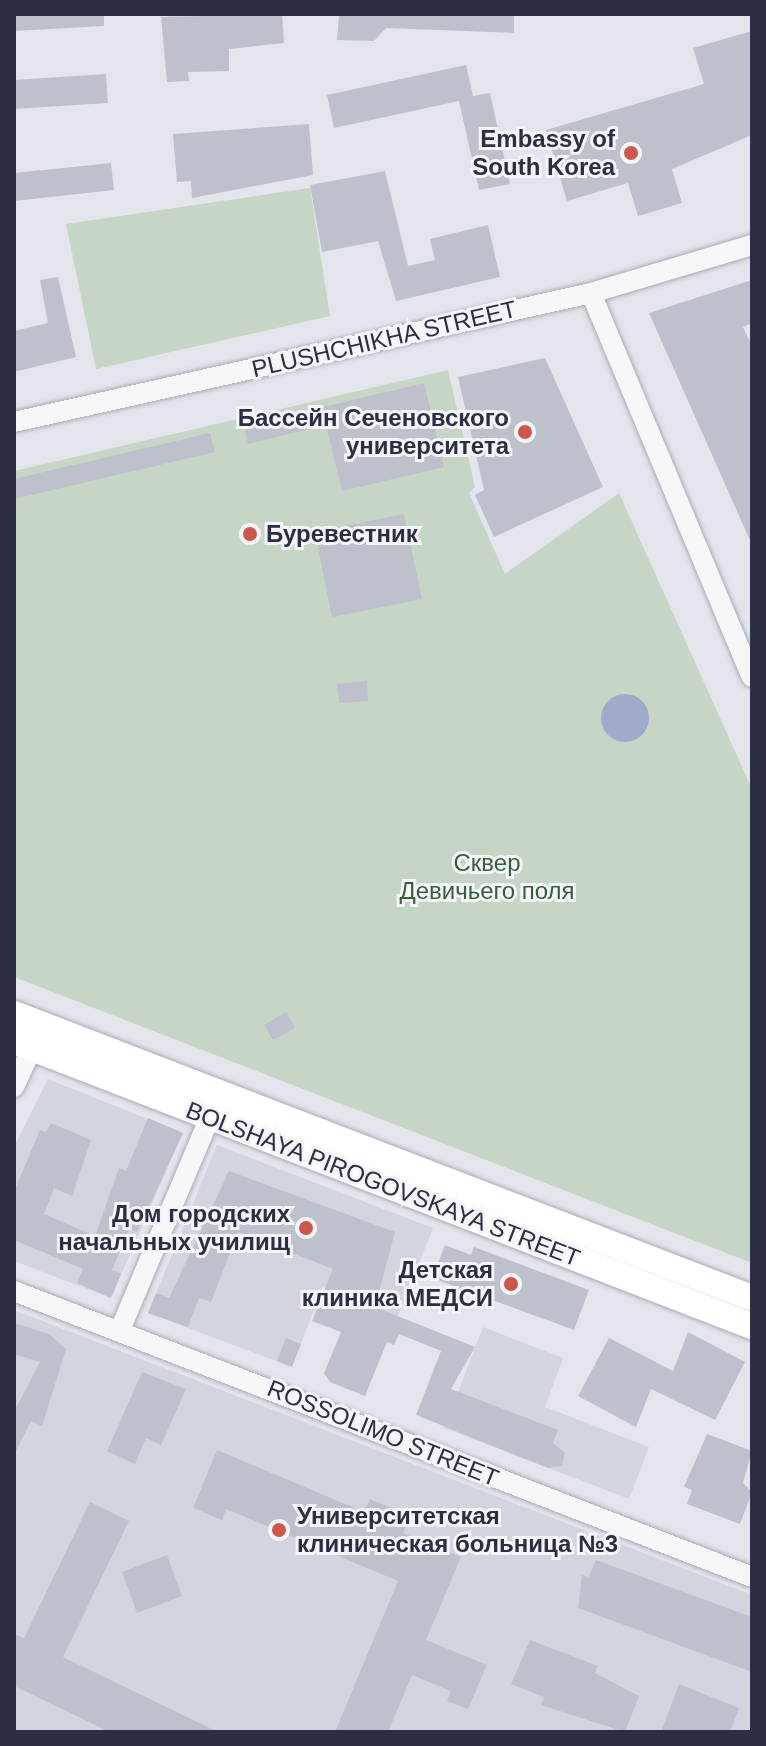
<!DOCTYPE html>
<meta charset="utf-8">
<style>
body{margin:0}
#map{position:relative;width:766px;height:1746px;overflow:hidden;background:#e4e5ec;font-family:Arial,sans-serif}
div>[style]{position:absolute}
.built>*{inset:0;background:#d2d4de}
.green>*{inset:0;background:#c6d5c5}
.water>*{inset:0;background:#a0abcb}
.round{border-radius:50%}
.building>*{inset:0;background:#bec0cc}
.roads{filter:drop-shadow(0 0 2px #a9abb6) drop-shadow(0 0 2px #a9abb6)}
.minor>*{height:20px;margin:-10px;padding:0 10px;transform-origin:10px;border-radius:10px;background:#f7f7fa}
.major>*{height:26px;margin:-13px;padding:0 13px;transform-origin:13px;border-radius:13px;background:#fff}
.dots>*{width:22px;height:22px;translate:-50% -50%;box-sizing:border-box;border:4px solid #f4f5f9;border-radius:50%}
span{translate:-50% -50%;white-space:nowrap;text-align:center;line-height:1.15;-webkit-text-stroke:6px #f4f5f9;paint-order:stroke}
.poi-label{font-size:24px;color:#2c2f44;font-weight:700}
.right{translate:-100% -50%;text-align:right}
.left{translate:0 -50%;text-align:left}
.street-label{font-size:24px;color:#2c2f44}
.park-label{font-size:24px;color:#39603a}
.frame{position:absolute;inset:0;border:16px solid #2c2f44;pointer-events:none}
</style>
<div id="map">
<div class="built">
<i style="clip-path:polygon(48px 1079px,183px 1133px,111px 1298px,14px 1261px,14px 1147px)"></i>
<i style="clip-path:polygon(217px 1145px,433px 1228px,398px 1316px,323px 1286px,292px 1367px,148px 1313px)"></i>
<i style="clip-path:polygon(14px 1310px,752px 1595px,752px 1732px,14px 1732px)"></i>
<i style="clip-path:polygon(483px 1327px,563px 1358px,545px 1407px,649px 1447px,629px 1499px,444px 1428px)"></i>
</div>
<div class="green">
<i style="clip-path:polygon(310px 188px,330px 316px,96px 369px,66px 224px)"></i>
<i style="clip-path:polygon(448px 370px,475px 487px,469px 493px,505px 574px,619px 493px,752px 789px,752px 1263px,14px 977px,14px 471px)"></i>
</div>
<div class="water">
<i class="round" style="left:601px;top:694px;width:48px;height:48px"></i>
</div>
<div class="building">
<i style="clip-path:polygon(14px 14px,104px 14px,104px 26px,14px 31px)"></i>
<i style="clip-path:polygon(282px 14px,284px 43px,229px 49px,229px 71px,188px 72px,189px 81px,167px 82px,161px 17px)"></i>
<i style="clip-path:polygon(339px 14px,514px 14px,514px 33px,386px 28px,374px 41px,337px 40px)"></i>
<i style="clip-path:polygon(752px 31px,752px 135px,672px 169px,682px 203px,638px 216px,628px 183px,567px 201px,546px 130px,704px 84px,693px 48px)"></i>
<i style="clip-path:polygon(466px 65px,473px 96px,490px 93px,510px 184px,479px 190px,459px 101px,334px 128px,327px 95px)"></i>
<i style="clip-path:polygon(106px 74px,108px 103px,14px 109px,14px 80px)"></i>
<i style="clip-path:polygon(309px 124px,313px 175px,192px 198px,191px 181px,177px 182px,173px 134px)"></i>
<i style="clip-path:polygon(111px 163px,114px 190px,14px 201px,14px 173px)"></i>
<i style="clip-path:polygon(385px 171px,408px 266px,435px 260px,430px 239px,488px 225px,500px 277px,396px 301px,378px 241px,322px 252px,310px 185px)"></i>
<i style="clip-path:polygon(58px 277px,76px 357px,14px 372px,14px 331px,48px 323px,40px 280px)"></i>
<i style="clip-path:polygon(752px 280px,752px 323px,743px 327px,752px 346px,752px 545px,649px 313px)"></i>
<i style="clip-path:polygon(545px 358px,603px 487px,494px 537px,475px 495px,484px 490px,458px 377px)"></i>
<i style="clip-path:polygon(424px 383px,444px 467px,342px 491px,326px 425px,248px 444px,244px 426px)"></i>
<i style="clip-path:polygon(210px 433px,215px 452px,14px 499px,14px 479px)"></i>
<i style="clip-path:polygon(404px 514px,422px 599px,332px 617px,315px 532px)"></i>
<i style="clip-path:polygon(367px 681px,368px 701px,339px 703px,337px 684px)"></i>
<i style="clip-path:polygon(286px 1012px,295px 1028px,273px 1040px,264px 1025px)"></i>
<i style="clip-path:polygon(148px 1118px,183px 1133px,137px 1232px,129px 1229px,112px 1270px,121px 1274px,111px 1298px,77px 1283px,83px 1269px,14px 1240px,14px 1192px,40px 1130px,46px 1132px,51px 1123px,91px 1140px,72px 1196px,54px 1188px,44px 1214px,95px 1236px,119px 1168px,126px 1171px)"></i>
<i style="clip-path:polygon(229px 1171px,395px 1232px,375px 1307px,475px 1347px,451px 1389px,558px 1430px,553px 1443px,565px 1453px,562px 1466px,548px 1468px,416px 1415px,441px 1351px,399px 1334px,394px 1345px,387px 1342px,365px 1396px,330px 1382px,324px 1373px,341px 1332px,312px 1321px,333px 1269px,238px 1232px,211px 1302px,199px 1298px,188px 1327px,148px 1313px,156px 1293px,169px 1298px)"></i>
<i style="clip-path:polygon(445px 1245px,471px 1255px,474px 1247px,589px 1290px,574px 1330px,432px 1278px)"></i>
<i style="clip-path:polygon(14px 1323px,49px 1334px,66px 1349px,42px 1426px,31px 1421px,14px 1455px,14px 1412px,40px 1362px,14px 1354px)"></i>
<i style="clip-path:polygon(688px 1332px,745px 1362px,715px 1420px,651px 1389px,636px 1427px,578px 1396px,609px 1338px,673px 1371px)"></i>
<i style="clip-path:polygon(286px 1338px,301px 1344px,292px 1367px,277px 1361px)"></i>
<i style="clip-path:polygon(142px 1372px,186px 1389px,161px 1445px,146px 1438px,135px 1464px,107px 1451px)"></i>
<i style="clip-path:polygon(707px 1434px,752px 1451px,743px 1483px,752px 1492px,740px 1524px,687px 1504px,692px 1490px,684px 1487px)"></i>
<i style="clip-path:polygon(217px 1450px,364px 1512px,370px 1499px,410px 1516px,403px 1533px,461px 1557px,426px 1640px,487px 1665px,468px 1709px,447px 1701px,451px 1691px,412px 1675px,388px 1732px,335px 1732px,398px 1581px,226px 1509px,222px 1520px,193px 1508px)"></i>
<i style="clip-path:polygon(90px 1502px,129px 1521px,63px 1657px,218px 1732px,110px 1732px,14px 1686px,14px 1634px,24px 1638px)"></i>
<i style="clip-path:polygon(167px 1555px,182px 1596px,137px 1613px,122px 1572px)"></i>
<i style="clip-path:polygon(596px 1560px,752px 1617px,752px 1672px,578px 1608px,582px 1575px,589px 1577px)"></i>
<i style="clip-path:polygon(530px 1640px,598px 1666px,595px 1673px,639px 1696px,625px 1732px,541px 1705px,544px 1697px,511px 1684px)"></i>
<i style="clip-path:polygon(679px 1684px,739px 1708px,730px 1732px,661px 1732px)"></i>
</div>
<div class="roads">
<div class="minor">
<i style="left:591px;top:293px;width:416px;rotate:67.3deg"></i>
<i style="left:14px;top:422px;width:591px;rotate:-12.6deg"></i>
<i style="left:591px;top:293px;width:168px;rotate:-16.6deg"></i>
<i style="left:14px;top:1087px;width:55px;rotate:-65.3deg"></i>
<i style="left:14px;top:1291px;width:791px;rotate:21.18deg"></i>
<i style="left:120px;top:1330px;width:244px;rotate:-67.1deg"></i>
</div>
<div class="major">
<i style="left:14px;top:1014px;width:791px;rotate:21.05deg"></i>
<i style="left:14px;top:1041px;width:791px;rotate:21.12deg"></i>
</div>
</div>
<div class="dots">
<i style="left:631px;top:153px;background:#cd564d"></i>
<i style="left:525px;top:432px;background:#cd564d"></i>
<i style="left:250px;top:534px;background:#cd564d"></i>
<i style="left:306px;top:1228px;background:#cd564d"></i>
<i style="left:511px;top:1284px;background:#cd564d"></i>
<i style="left:279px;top:1530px;background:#cd564d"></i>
</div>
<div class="poi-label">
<span class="right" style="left:615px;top:153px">Embassy of<br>South Korea</span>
<span class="right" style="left:509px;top:432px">Бассейн Сеченовского<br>университета</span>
<span class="left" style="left:266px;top:534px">Буревестник</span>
<span class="right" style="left:290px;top:1228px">Дом городских<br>начальных училищ</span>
<span class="right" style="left:493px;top:1284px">Детская<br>клиника МЕДСИ</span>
<span class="left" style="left:297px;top:1530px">Университетская<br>клиническая больница №3</span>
</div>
<div class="street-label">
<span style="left:384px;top:339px;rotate:-13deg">PLUSHCHIKHA STREET</span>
<span style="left:383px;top:1184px;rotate:21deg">BOLSHAYA PIROGOVSKAYA STREET</span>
<span style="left:383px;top:1433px;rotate:22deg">ROSSOLIMO STREET</span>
</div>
<div class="park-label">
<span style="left:487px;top:877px">Сквер<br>Девичьего поля</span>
</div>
<div class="frame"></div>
</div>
